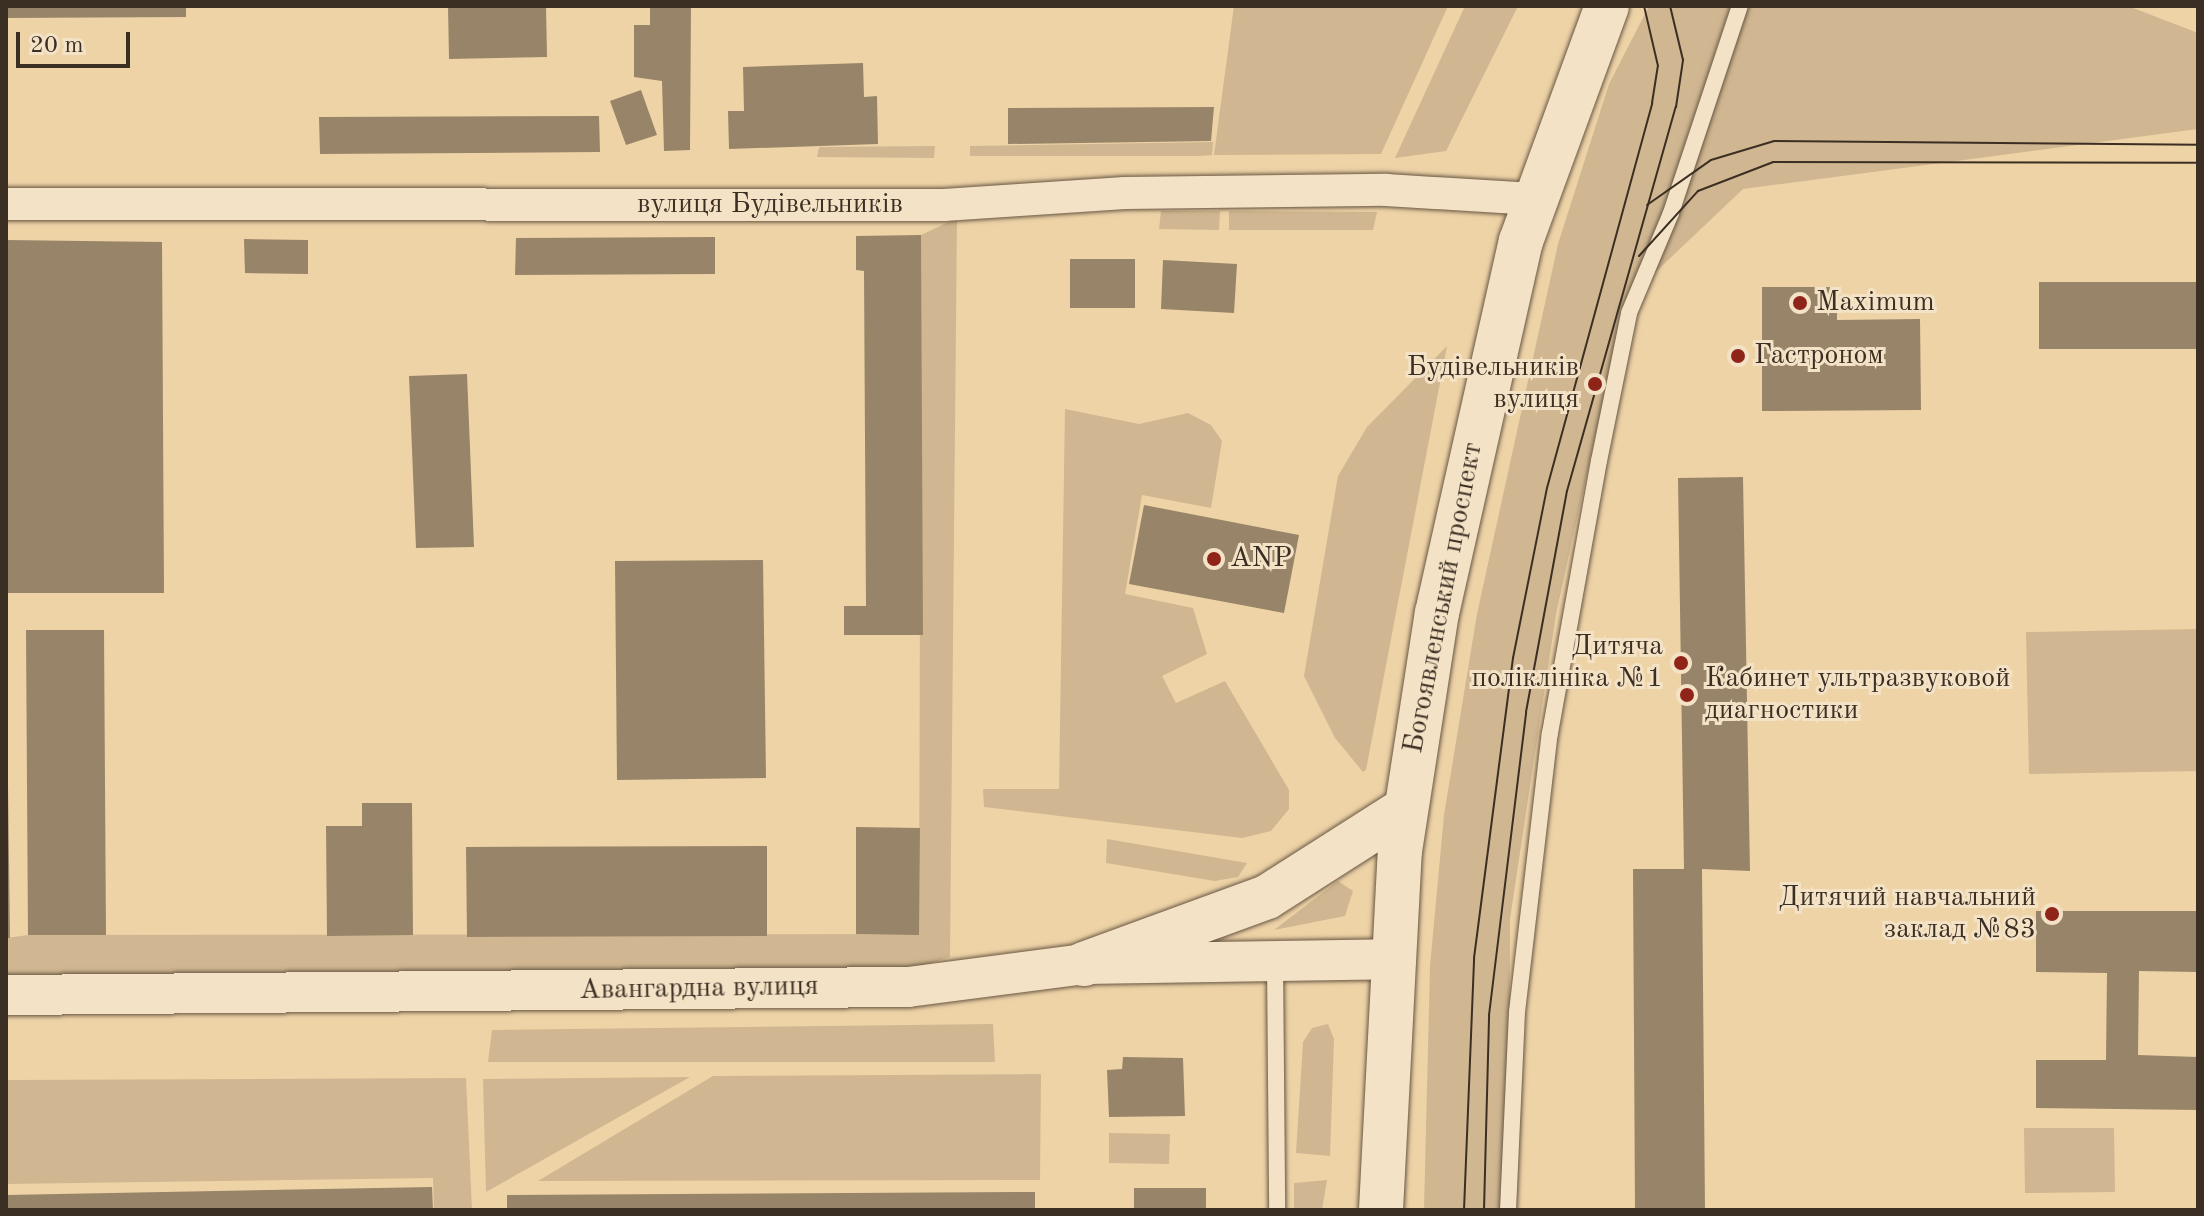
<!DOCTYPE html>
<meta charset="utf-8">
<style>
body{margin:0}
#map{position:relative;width:2204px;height:1216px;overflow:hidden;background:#eed3a7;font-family:"Old Standard TT",serif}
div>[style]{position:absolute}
.green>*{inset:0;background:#d0b791}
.building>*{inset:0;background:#988468}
.roads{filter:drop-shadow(0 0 2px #685744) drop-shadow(0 0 2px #685744)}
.service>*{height:16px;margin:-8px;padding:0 8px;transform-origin:8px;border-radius:8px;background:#f4e2c6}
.minor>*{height:32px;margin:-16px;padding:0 16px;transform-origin:16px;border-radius:16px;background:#f4e2c6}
.tertiary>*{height:40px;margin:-20px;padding:0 20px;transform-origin:20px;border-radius:20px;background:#f4e2c6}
.secondary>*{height:44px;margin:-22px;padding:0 22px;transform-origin:22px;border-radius:22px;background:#f4e2c6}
.tram>*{height:2px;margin:-1px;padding:0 1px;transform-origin:1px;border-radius:1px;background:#3b2e23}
.dots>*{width:22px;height:22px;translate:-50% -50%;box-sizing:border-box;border:4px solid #f4e2c6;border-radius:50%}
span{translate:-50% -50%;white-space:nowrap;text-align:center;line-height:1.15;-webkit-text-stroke:6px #f4e2c6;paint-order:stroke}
.street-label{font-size:28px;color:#3b2e23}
.poi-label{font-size:28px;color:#3b2e23}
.left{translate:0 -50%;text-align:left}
.right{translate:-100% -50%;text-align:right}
.frame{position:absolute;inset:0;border:8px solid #3b2e23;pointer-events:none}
.scale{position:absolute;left:16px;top:32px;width:114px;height:36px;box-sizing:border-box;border:4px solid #3b2e23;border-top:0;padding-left:10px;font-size:24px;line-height:28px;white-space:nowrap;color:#3b2e23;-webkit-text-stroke:6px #f4e2c6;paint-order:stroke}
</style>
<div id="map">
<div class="green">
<i style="clip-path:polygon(1234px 6px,1448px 6px,1381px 154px,1214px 155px)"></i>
<i style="clip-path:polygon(1465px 6px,1518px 6px,1446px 151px,1395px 158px)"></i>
<i style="clip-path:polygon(1649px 6px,2128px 6px,2198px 33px,2198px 129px,1743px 189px,1625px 301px,1556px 614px,1510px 919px,1509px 1210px,1424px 1210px,1430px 966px,1444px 815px,1477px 614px,1558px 244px,1609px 84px)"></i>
<i style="clip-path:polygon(1213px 142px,1212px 155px,1200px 156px,970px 156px,970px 146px)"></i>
<i style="clip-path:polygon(935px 146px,934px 158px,817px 157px,819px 147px)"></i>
<i style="clip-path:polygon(1161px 211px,1220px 211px,1219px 230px,1159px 229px)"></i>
<i style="clip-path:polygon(1229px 211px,1377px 212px,1373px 230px,1229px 230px)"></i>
<i style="clip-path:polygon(957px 218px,950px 957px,908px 970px,6px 976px,6px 938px,28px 935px,919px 934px,921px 235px)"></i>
<i style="clip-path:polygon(1447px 346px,1366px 770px,1363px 772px,1335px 738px,1304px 676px,1338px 476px,1367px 427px)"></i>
<i style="clip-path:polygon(1065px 409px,1139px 424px,1188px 413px,1211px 425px,1222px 441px,1211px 508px,1142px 495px,1125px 594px,1193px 608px,1207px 654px,1162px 676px,1176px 703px,1225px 681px,1289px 790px,1289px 809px,1271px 831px,1242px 838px,984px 807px,983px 789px,1059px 789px)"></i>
<i style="clip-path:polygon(2198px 629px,2198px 771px,2029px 774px,2026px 632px)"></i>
<i style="clip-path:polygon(1107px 839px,1247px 863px,1238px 877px,1215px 881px,1106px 863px)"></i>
<i style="clip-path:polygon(1338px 881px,1353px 891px,1345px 916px,1274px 930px)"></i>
<i style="clip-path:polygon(993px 1024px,995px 1062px,488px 1062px,492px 1030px)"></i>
<i style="clip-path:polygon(1328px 1024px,1334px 1039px,1330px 1156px,1296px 1153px,1303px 1042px,1312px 1028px)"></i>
<i style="clip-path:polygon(1041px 1074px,1040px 1180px,538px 1181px,713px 1076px)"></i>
<i style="clip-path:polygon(690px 1077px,486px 1192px,483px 1079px)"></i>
<i style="clip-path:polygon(466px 1078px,472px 1210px,434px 1210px,433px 1178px,6px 1184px,6px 1080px)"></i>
<i style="clip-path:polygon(2024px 1128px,2114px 1128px,2115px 1192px,2025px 1193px)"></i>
<i style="clip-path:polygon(1109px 1133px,1170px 1134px,1169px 1164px,1109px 1163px)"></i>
<i style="clip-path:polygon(1327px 1180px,1322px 1210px,1294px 1210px,1294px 1183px)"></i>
</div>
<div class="building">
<i style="clip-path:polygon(6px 6px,186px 6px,186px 17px,6px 18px)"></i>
<i style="clip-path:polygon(448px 6px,546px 6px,547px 57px,449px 59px)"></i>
<i style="clip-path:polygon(650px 6px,691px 6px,690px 150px,664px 151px,662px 81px,634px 77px,634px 25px,650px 25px)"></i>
<i style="clip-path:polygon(863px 63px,864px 97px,877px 96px,878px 144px,729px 149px,728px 111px,744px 111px,743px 67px)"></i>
<i style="clip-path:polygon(641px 90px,657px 135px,626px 145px,610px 101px)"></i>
<i style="clip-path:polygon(1214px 107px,1211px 141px,1008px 144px,1008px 108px)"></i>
<i style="clip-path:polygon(599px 116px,600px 152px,320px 154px,319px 117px)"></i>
<i style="clip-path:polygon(921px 235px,923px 635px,844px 635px,844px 606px,866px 606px,864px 271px,856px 270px,856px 236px)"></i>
<i style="clip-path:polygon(715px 237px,715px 274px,515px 275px,516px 238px)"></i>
<i style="clip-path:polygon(244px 239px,308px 240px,308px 274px,245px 273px)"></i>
<i style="clip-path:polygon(6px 240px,162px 242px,164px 593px,6px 593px)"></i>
<i style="clip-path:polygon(1070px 259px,1135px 259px,1135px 308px,1070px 308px)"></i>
<i style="clip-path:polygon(1163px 260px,1237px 264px,1234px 313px,1161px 309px)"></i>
<i style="clip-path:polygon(2039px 282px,2198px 282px,2198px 349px,2039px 349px)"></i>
<i style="clip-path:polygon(1762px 287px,1837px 287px,1837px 320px,1920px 319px,1921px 410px,1762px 411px)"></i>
<i style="clip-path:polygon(467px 374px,474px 547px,416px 548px,409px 376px)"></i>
<i style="clip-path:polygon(1743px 477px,1750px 871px,1702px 869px,1705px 1210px,1635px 1210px,1633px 869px,1684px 869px,1678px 478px)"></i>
<i style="clip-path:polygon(1144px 505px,1299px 535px,1284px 613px,1129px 584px)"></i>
<i style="clip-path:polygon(763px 560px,766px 778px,617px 780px,615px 561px)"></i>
<i style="clip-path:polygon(6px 630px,10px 938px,6px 938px)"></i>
<i style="clip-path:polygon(26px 630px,104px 630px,106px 935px,28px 935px)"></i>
<i style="clip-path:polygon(362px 803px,412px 803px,413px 935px,327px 936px,326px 826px,362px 826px)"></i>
<i style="clip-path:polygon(856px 827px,920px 828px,919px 935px,856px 934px)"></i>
<i style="clip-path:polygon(767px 846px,767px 936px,467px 937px,466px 847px)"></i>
<i style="clip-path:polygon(2036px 911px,2198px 911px,2198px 972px,2139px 971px,2138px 1055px,2198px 1057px,2198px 1110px,2036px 1108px,2036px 1060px,2106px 1060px,2107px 973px,2036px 972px)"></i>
<i style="clip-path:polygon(1123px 1057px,1183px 1058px,1185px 1116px,1109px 1117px,1107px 1070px,1122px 1069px)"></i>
<i style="clip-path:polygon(432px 1187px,433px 1210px,6px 1210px,6px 1195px)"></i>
<i style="clip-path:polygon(1134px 1188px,1206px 1188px,1206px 1210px,1134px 1210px)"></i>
<i style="clip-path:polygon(1035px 1192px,1035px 1210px,507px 1210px,507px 1195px)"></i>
</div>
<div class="roads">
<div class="service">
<i style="left:1275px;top:961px;width:249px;rotate:89.5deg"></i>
<i style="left:1508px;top:1210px;width:198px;rotate:-87.4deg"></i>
<i style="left:1517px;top:1012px;width:281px;rotate:-83.3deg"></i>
<i style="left:1550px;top:733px;width:276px;rotate:-79.8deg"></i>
<i style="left:1599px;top:461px;width:151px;rotate:-78.5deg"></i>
<i style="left:1629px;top:313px;width:108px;rotate:-67.2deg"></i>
<i style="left:1671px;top:213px;width:218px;rotate:-71.6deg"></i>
</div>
<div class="minor">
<i style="left:6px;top:204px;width:938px;rotate:0.06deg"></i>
<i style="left:944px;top:205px;width:181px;rotate:-3.8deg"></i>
<i style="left:1125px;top:193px;width:261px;rotate:-0.7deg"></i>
<i style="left:1386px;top:190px;width:148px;rotate:3.5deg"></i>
</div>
<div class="tertiary">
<i style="left:6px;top:995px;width:902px;rotate:-0.51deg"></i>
<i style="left:908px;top:987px;width:177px;rotate:-7.4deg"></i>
<i style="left:1084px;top:964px;width:307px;rotate:-0.9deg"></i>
</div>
<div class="secondary">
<i style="left:1084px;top:964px;width:195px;rotate:-20.1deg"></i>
<i style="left:1267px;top:897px;width:164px;rotate:-32.5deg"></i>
<i style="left:1381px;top:1210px;width:360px;rotate:-87deg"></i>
<i style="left:1400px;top:851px;width:241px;rotate:-81.2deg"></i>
<i style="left:1437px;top:613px;width:381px;rotate:-77.3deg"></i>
<i style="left:1521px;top:241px;width:250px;rotate:-69.9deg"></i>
</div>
</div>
<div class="tram">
<i style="left:1647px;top:205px;width:78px;rotate:-35.1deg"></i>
<i style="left:1711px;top:160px;width:66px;rotate:-16.8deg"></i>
<i style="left:1774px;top:141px;width:424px;rotate:0.5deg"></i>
<i style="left:1639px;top:256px;width:88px;rotate:-47.8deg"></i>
<i style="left:1698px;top:191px;width:80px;rotate:-21.1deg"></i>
<i style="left:1773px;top:162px;width:425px;rotate:0.1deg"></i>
<i style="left:1464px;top:1210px;width:252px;rotate:-87.7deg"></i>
<i style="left:1474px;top:958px;width:303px;rotate:-82.6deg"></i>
<i style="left:1513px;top:658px;width:173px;rotate:-78.7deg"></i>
<i style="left:1547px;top:488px;width:399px;rotate:-74.7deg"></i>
<i style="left:1652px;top:103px;width:37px;rotate:-81deg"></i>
<i style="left:1658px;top:66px;width:62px;rotate:-103.1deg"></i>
<i style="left:1484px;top:1210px;width:195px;rotate:-88.5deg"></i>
<i style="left:1489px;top:1015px;width:305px;rotate:-83deg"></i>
<i style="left:1526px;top:712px;width:225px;rotate:-79.5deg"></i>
<i style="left:1567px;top:491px;width:399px;rotate:-74.2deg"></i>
<i style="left:1676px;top:107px;width:48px;rotate:-81.5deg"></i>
<i style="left:1683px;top:60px;width:56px;rotate:-103.5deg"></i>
</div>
<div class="dots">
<i style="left:1800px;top:303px;background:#8f2418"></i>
<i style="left:1738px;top:356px;background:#8f2418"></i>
<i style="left:1595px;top:384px;background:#8f2418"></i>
<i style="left:1214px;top:559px;background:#8f2418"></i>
<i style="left:1681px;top:663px;background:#8f2418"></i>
<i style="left:1687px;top:695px;background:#8f2418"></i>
<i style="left:2052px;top:914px;background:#8f2418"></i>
</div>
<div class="street-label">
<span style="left:770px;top:205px">вулиця Будівельників</span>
<span style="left:1444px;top:598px;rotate:-79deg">Богоявленський проспект</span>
<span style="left:699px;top:989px;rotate:-1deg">Авангардна вулиця</span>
</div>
<div class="poi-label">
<span class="left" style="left:1816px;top:303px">Maximum</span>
<span class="left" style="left:1754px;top:356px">Гастроном</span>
<span class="right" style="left:1579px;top:384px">Будівельників<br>вулиця</span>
<span class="left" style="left:1230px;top:559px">ANP</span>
<span class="right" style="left:1663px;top:663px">Дитяча<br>поліклініка №1</span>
<span class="left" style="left:1705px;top:695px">Кабинет ультразвуковой<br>диагностики</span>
<span class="right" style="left:2036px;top:914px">Дитячий навчальний<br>заклад №83</span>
</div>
<div class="frame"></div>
<div class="scale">20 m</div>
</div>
